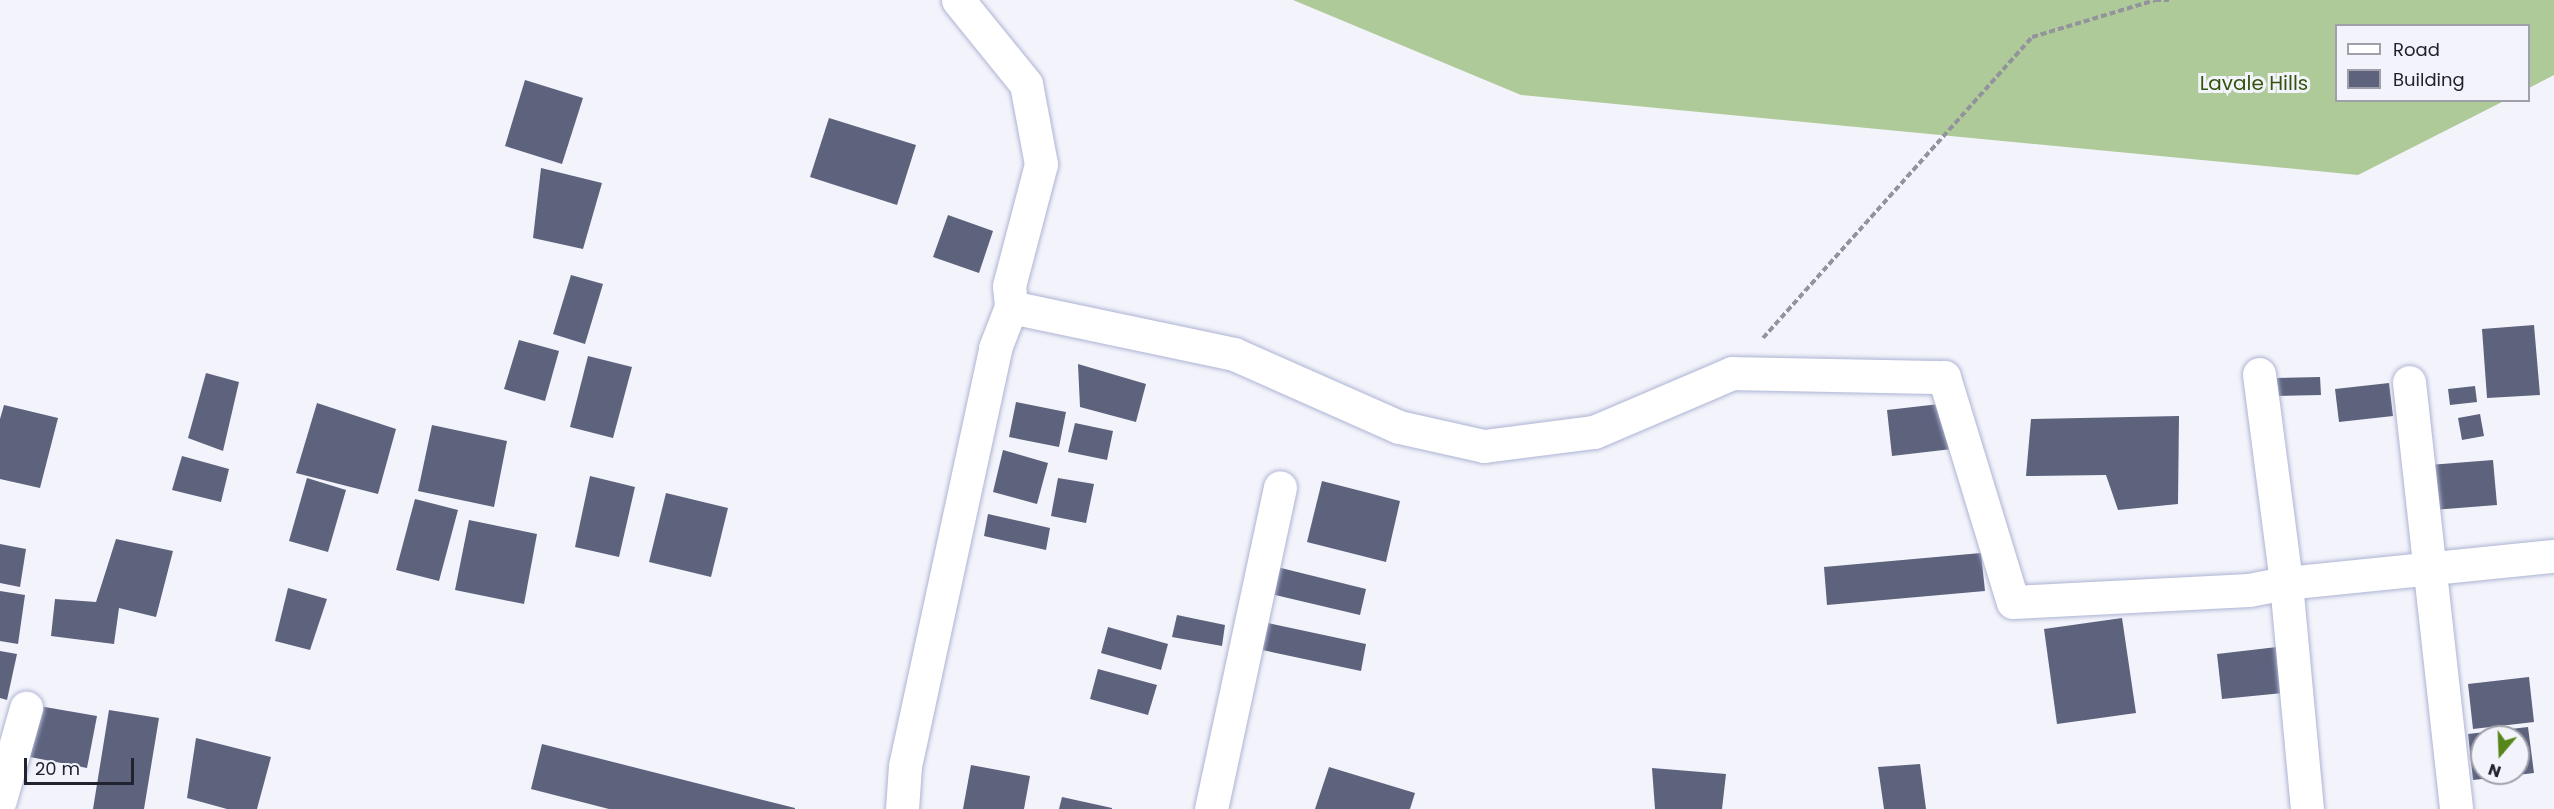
<!DOCTYPE html>
<style>
body{margin:0}
#map{position:relative;width:2554px;height:809px;overflow:hidden;background:#f3f4fb;font-family:Poppins,sans-serif}
div>[style]{position:absolute}
.forest>*{inset:0;background:#afca99}
.building>*{inset:0;background:#5d627d}
.path>*{height:4px;margin-top:-2px;transform-origin:0;background:repeating-linear-gradient(90deg,#92939c 0 6px,transparent 0 9px)}
.roads{filter:drop-shadow(0 0 2px #aeb4d3) drop-shadow(0 0 2px #aeb4d3)}
.minor>*{height:33px;margin:-16.5px;padding:0 16.5px;transform-origin:16.5px;border-radius:16.5px;background:#fff}
span{translate:-50% -50%;white-space:nowrap;text-align:center;line-height:1.15;-webkit-text-stroke:6px #f3f4fb;paint-order:stroke}
.park-label{font-size:20px;color:#34540e}
.legend{position:absolute;left:2335px;top:24px;width:195px;height:78px;box-sizing:border-box;background:#f3f4fb;border:2px solid #9fa0a9;margin:0;padding:8px 10px;list-style:none;font-size:18px;color:#20222e}
.legend li{display:flex;align-items:center;gap:12px;height:30px}
.legend b{width:30px;border:2px solid #9fa0a9}
.north{position:absolute;left:2470px;top:725px;width:60px;height:60px;box-sizing:border-box;background:#f3f4fb;border:2px solid #9fa0a9;border-radius:50%;rotate:199deg;font-size:16px;font-weight:700;line-height:24px;text-align:center;color:#20222e}
.north::after{content:'';display:block;margin:auto;width:21px;height:27px;background:#568619;clip-path:polygon(50% 0,100% 100%,50% 72%,0 100%)}
.scale{position:absolute;left:24px;top:758px;width:110px;height:27px;box-sizing:border-box;border:3px solid #20222e;border-top:0;padding-left:8px;font-size:18px;line-height:21px;white-space:nowrap;color:#20222e;-webkit-text-stroke:4px #f3f4fb;paint-order:stroke}
</style>
<div id="map">
<div class="forest">
<i style="clip-path:polygon(1293px 0,2554px 0,2554px 75px,2529px 88px,2528px 26px,2336px 26px,2336px 100px,2504px 101px,2358px 175px,1521px 95px)"></i>
</div>
<div class="building">
<i style="clip-path:polygon(525px 80px,583px 98px,562px 164px,505px 146px)"></i>
<i style="clip-path:polygon(829px 118px,916px 145px,897px 205px,810px 177px)"></i>
<i style="clip-path:polygon(541px 168px,602px 183px,583px 249px,533px 238px)"></i>
<i style="clip-path:polygon(948px 215px,993px 231px,979px 273px,933px 257px)"></i>
<i style="clip-path:polygon(571px 275px,603px 284px,585px 344px,553px 334px)"></i>
<i style="clip-path:polygon(2534px 325px,2540px 395px,2487px 398px,2482px 329px)"></i>
<i style="clip-path:polygon(519px 340px,559px 351px,545px 401px,504px 389px)"></i>
<i style="clip-path:polygon(588px 356px,632px 367px,613px 438px,570px 427px)"></i>
<i style="clip-path:polygon(1078px 364px,1146px 384px,1136px 422px,1080px 407px)"></i>
<i style="clip-path:polygon(206px 373px,239px 382px,223px 451px,188px 438px)"></i>
<i style="clip-path:polygon(2320px 377px,2321px 395px,2275px 396px,2275px 378px)"></i>
<i style="clip-path:polygon(2389px 383px,2393px 416px,2339px 422px,2335px 389px)"></i>
<i style="clip-path:polygon(2475px 386px,2477px 402px,2450px 405px,2448px 389px)"></i>
<i style="clip-path:polygon(1016px 402px,1066px 412px,1059px 447px,1009px 437px)"></i>
<i style="clip-path:polygon(317px 403px,396px 429px,378px 494px,296px 473px)"></i>
<i style="clip-path:polygon(1948px 403px,1952px 449px,1892px 456px,1887px 410px)"></i>
<i style="clip-path:polygon(4px 405px,58px 418px,40px 488px,0 479px,0 419px)"></i>
<i style="clip-path:polygon(2480px 414px,2484px 436px,2462px 440px,2458px 418px)"></i>
<i style="clip-path:polygon(2179px 416px,2178px 504px,2118px 510px,2106px 475px,2026px 476px,2031px 419px)"></i>
<i style="clip-path:polygon(1075px 423px,1113px 431px,1107px 460px,1068px 452px)"></i>
<i style="clip-path:polygon(432px 425px,507px 441px,494px 507px,418px 491px)"></i>
<i style="clip-path:polygon(1003px 450px,1048px 463px,1037px 504px,993px 492px)"></i>
<i style="clip-path:polygon(182px 456px,229px 469px,221px 502px,172px 490px)"></i>
<i style="clip-path:polygon(2493px 460px,2497px 505px,2433px 510px,2429px 465px)"></i>
<i style="clip-path:polygon(590px 476px,635px 487px,619px 557px,575px 547px)"></i>
<i style="clip-path:polygon(307px 478px,346px 490px,328px 552px,289px 541px)"></i>
<i style="clip-path:polygon(1058px 478px,1094px 484px,1086px 523px,1051px 516px)"></i>
<i style="clip-path:polygon(1322px 481px,1400px 501px,1386px 562px,1307px 542px)"></i>
<i style="clip-path:polygon(666px 493px,728px 508px,711px 577px,649px 562px)"></i>
<i style="clip-path:polygon(415px 499px,458px 510px,439px 581px,396px 570px)"></i>
<i style="clip-path:polygon(988px 514px,1050px 528px,1046px 550px,984px 536px)"></i>
<i style="clip-path:polygon(469px 520px,537px 534px,524px 604px,455px 590px)"></i>
<i style="clip-path:polygon(116px 539px,173px 551px,156px 617px,119px 608px,114px 644px,51px 636px,55px 599px,96px 602px)"></i>
<i style="clip-path:polygon(0 544px,26px 549px,20px 587px,0 583px)"></i>
<i style="clip-path:polygon(1981px 553px,1985px 591px,1827px 605px,1824px 567px)"></i>
<i style="clip-path:polygon(1277px 567px,1366px 589px,1360px 615px,1271px 594px)"></i>
<i style="clip-path:polygon(288px 588px,327px 599px,310px 650px,275px 641px)"></i>
<i style="clip-path:polygon(0 591px,25px 595px,18px 644px,0 641px)"></i>
<i style="clip-path:polygon(1177px 615px,1225px 625px,1222px 646px,1172px 637px)"></i>
<i style="clip-path:polygon(2122px 618px,2136px 713px,2057px 724px,2044px 629px)"></i>
<i style="clip-path:polygon(1268px 623px,1366px 644px,1361px 671px,1262px 650px)"></i>
<i style="clip-path:polygon(1108px 627px,1168px 644px,1161px 670px,1101px 653px)"></i>
<i style="clip-path:polygon(2277px 647px,2283px 693px,2222px 699px,2217px 654px)"></i>
<i style="clip-path:polygon(0 651px,17px 654px,7px 700px,0 698px)"></i>
<i style="clip-path:polygon(1098px 669px,1157px 685px,1148px 715px,1090px 699px)"></i>
<i style="clip-path:polygon(2529px 677px,2534px 722px,2473px 729px,2468px 684px)"></i>
<i style="clip-path:polygon(39px 706px,97px 716px,87px 768px,30px 757px)"></i>
<i style="clip-path:polygon(109px 710px,159px 718px,144px 809px,93px 809px)"></i>
<i style="clip-path:polygon(evenodd,2528px 727px,2534px 773px,2473px 780px,2468px 734px,2528px 727px,2482px 737px,2518px 737px,2518px 773px,2482px 773px,2482px 737px)"></i>
<i style="clip-path:polygon(196px 738px,271px 757px,257px 809px,227px 809px,187px 798px)"></i>
<i style="clip-path:polygon(542px 744px,795px 808px,795px 809px,609px 809px,531px 789px)"></i>
<i style="clip-path:polygon(1920px 764px,1926px 809px,1884px 809px,1878px 767px)"></i>
<i style="clip-path:polygon(971px 765px,1030px 776px,1024px 809px,963px 809px)"></i>
<i style="clip-path:polygon(1329px 767px,1415px 793px,1410px 809px,1315px 809px)"></i>
<i style="clip-path:polygon(1652px 768px,1726px 774px,1722px 809px,1655px 809px)"></i>
<i style="clip-path:polygon(1062px 797px,1112px 808px,1112px 809px,1059px 809px)"></i>
</div>
<div class="path">
<i style="left:1763px;top:338px;width:404px;rotate:-48.2deg"></i>
<i style="left:2032px;top:37px;width:128px;rotate:-16.7deg"></i>
<i style="left:2155px;top:0;width:14px"></i>
</div>
<div class="roads">
<div class="minor">
<i style="left:1011px;top:307px;width:228px;rotate:11.9deg"></i>
<i style="left:1234px;top:354px;width:180px;rotate:23.9deg"></i>
<i style="left:1399px;top:427px;width:87px;rotate:12.6deg"></i>
<i style="left:1484px;top:446px;width:111px;rotate:-7.3deg"></i>
<i style="left:1594px;top:432px;width:150px;rotate:-23.1deg"></i>
<i style="left:1732px;top:373px;width:212px;rotate:1.1deg"></i>
<i style="left:1944px;top:377px;width:235px;rotate:73deg"></i>
<i style="left:2013px;top:602px;width:236px;rotate:-2.9deg"></i>
<i style="left:2249px;top:590px;width:38px;rotate:-11deg"></i>
<i style="left:2286px;top:583px;width:269px;rotate:-5.8deg"></i>
<i style="left:2259px;top:374px;width:211px;rotate:82.6deg"></i>
<i style="left:2286px;top:583px;width:227px;rotate:84.7deg"></i>
<i style="left:2409px;top:382px;width:430px;rotate:83.7deg"></i>
<i style="left:0;top:800px;width:96px;rotate:-74.2deg"></i>
<i style="left:902px;top:809px;width:43px;rotate:-86deg"></i>
<i style="left:905px;top:766px;width:428px;rotate:-77.8deg"></i>
<i style="left:995px;top:348px;width:44px;rotate:-68.7deg"></i>
<i style="left:1011px;top:307px;width:21px;rotate:-95deg"></i>
<i style="left:1009px;top:286px;width:126px;rotate:-75.3deg"></i>
<i style="left:1041px;top:164px;width:81px;rotate:-100.6deg"></i>
<i style="left:1026px;top:84px;width:108px;rotate:-129deg"></i>
<i style="left:1211px;top:809px;width:329px;rotate:-77.9deg"></i>
</div>
</div>
<div class="park-label">
<span style="left:2254px;top:83px">Lavale Hills</span>
</div>
<ul class="legend">
<li><b style="height:8px;background:#fff"></b>Road</li>
<li><b style="height:16px;background:#5d627d"></b>Building</li>
</ul>
<div class="north">N</div>
<div class="scale">20 m</div>
</div>
